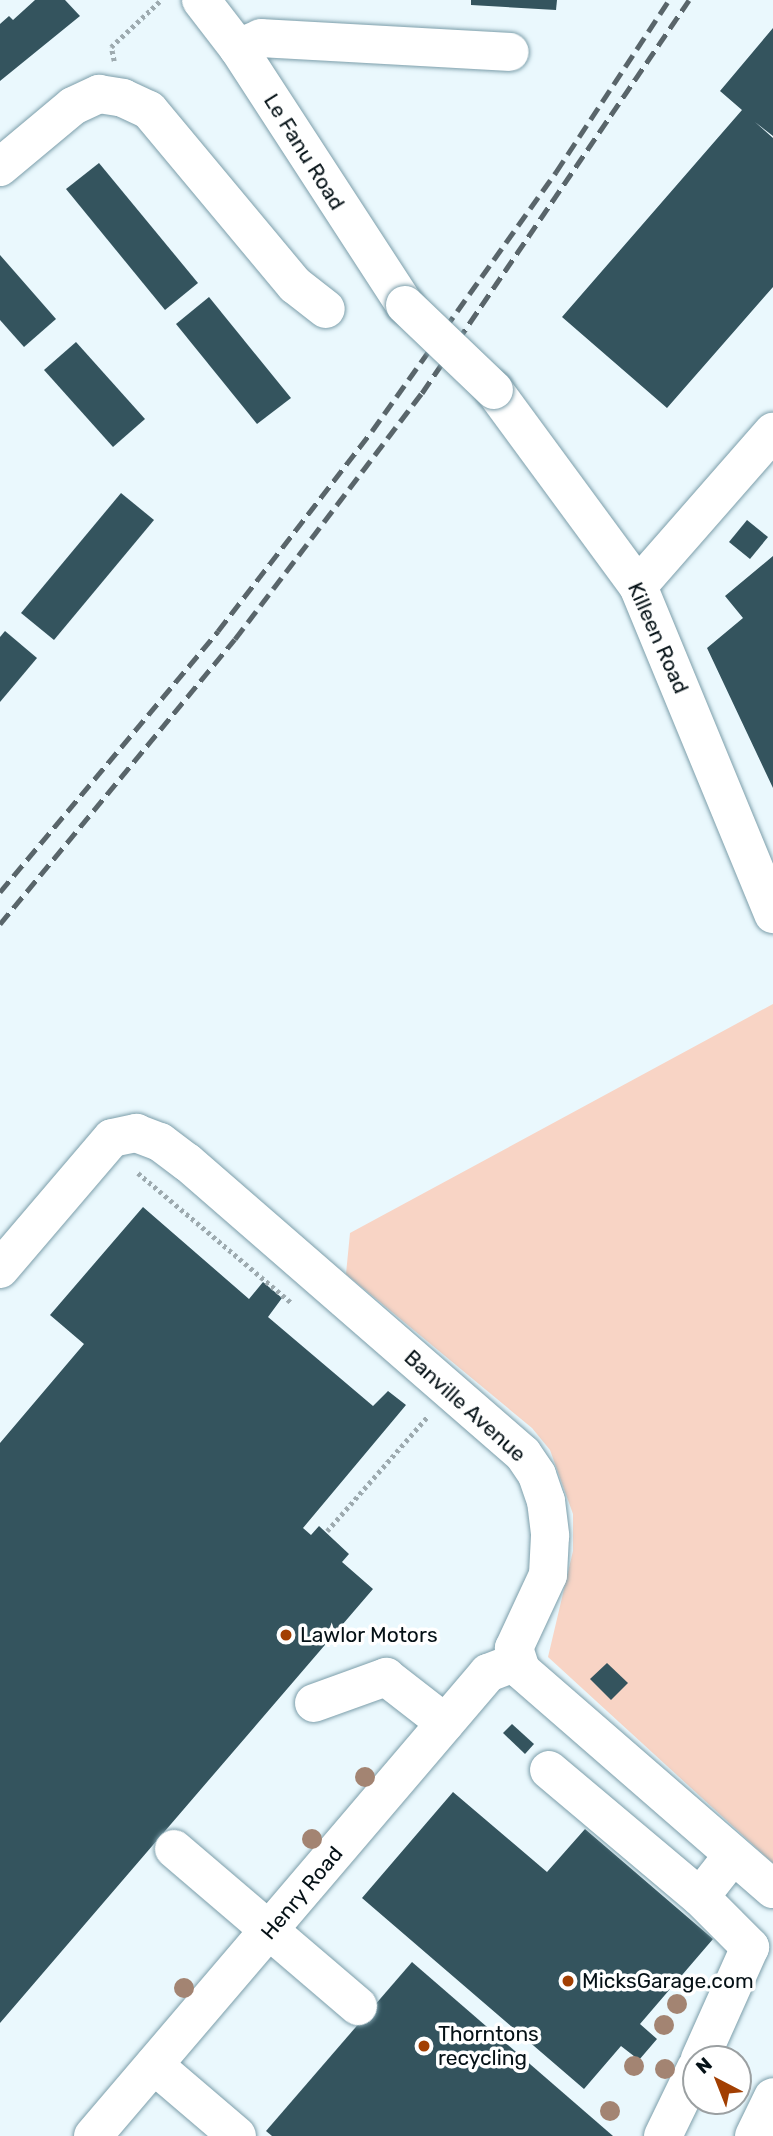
<!DOCTYPE html>
<style>
body{margin:0}
#map{position:relative;width:773px;height:2136px;overflow:hidden;background:#eaf8fd;font-family:Rubik,sans-serif}
div>[style]{position:absolute}
.green>*{inset:0;background:#f8d4c5}
.building>*{inset:0;background:#34545e}
.path>*{height:4.5px;margin-top:-2.25px;transform-origin:0;background:repeating-linear-gradient(90deg,#9daaaf 0 3.5px,transparent 0 7px)}
.roads{filter:drop-shadow(0 0 2px #7c9eaa) drop-shadow(0 0 2px #7c9eaa)}
.minor>*{height:38px;margin:-19px;padding:0 19px;transform-origin:19px;border-radius:19px;background:#fff}
.rail>*{height:5px;margin-top:-2.5px;transform-origin:0;background:repeating-linear-gradient(90deg,#59656a 0 14px,transparent 0 21px)}
.bridges{filter:drop-shadow(0 0 2px #7c9eaa) drop-shadow(0 0 2px #7c9eaa)}
.minor-bridge>*{height:38px;margin:-19px;padding:0 19px;transform-origin:19px;border-radius:19px;background:#fff}
.trees>*{width:20px;height:20px;margin:-10px;border-radius:50%;background:#a38472}
.dots>*{width:19px;height:19px;translate:-50% -50%;box-sizing:border-box;border:4px solid #fff;border-radius:50%}
span{translate:-50% -50%;white-space:nowrap;text-align:center;line-height:1.15;-webkit-text-stroke:7px #fff;paint-order:stroke}
.street-label{font-size:21px;color:#051116}
.poi-label{font-size:21px;color:#051116}
.left{translate:0 -50%;text-align:left}
.north{position:absolute;left:682px;top:2045px;width:70px;height:70px;box-sizing:border-box;background:#fff;border:2px solid #9ba0a2;border-radius:50%;rotate:318deg;font-size:19px;font-weight:700;line-height:28px;text-align:center;color:#051116}
.north::after{content:'';display:block;margin:auto;width:24px;height:32px;background:#a23f02;clip-path:polygon(50% 0,100% 100%,50% 72%,0 100%)}
</style>
<div id="map">
<div class="green">
<i style="clip-path:polygon(773px 1004px,773px 1863px,548px 1657px,573px 1551px,573px 1514px,550px 1450px,532px 1428px,346px 1274px,350px 1233px)"></i>
</div>
<div class="building">
<i style="clip-path:polygon(35px 0,65px 0,80px 16px,0 81px,0 24px,9px 16px,13px 20px)"></i>
<i style="clip-path:polygon(471px 0,557px 0,556px 10px,471px 5px)"></i>
<i style="clip-path:polygon(773px 28px,773px 136px,755px 122px,773px 138px,773px 287px,667px 408px,562px 317px,742px 110px,720px 91px)"></i>
<i style="clip-path:polygon(99px 163px,198px 283px,165px 310px,66px 189px)"></i>
<i style="clip-path:polygon(0 255px,56px 319px,24px 347px,0 320px)"></i>
<i style="clip-path:polygon(209px 297px,291px 398px,257px 424px,176px 324px)"></i>
<i style="clip-path:polygon(76px 342px,145px 419px,113px 447px,44px 370px)"></i>
<i style="clip-path:polygon(121px 493px,154px 520px,54px 640px,21px 613px)"></i>
<i style="clip-path:polygon(747px 520px,768px 537px,750px 559px,729px 542px)"></i>
<i style="clip-path:polygon(773px 556px,773px 788px,707px 648px,743px 618px,725px 596px)"></i>
<i style="clip-path:polygon(5px 631px,37px 658px,0 702px,0 637px)"></i>
<i style="clip-path:polygon(143px 1207px,249px 1299px,263px 1282px,282px 1298px,268px 1317px,373px 1406px,388px 1391px,406px 1405px,303px 1528px,311px 1535px,319px 1526px,349px 1554px,342px 1562px,373px 1589px,0 2023px,0 1443px,84px 1344px,50px 1315px)"></i>
<i style="clip-path:polygon(607px 1663px,628px 1683px,611px 1700px,590px 1679px)"></i>
<i style="clip-path:polygon(512px 1724px,534px 1744px,525px 1754px,503px 1733px)"></i>
<i style="clip-path:polygon(453px 1792px,547px 1872px,585px 1829px,713px 1939px,640px 2024px,657px 2039px,639px 2060px,621px 2046px,584px 2089px,362px 1898px)"></i>
<i style="clip-path:polygon(412px 1962px,613px 2136px,272px 2136px,266px 2131px)"></i>
</div>
<div class="path">
<i style="left:114px;top:61px;width:14px;rotate:-102deg"></i>
<i style="left:111px;top:47px;width:69px;rotate:-43.2deg"></i>
<i style="left:138px;top:1173px;width:202px;rotate:40.2deg"></i>
<i style="left:327px;top:1531px;width:153px;rotate:-48.7deg"></i>
</div>
<div class="roads">
<div class="minor">
<i style="left:201px;top:0;width:61px;rotate:52.4deg"></i>
<i style="left:238px;top:48px;width:306px;rotate:57deg"></i>
<i style="left:238px;top:48px;width:25px;rotate:-23deg"></i>
<i style="left:261px;top:38px;width:249px;rotate:3.2deg"></i>
<i style="left:0;top:167px;width:95px;rotate:-39.9deg"></i>
<i style="left:73px;top:106px;width:29px;rotate:-25deg"></i>
<i style="left:99px;top:94px;width:24px;rotate:9deg"></i>
<i style="left:123px;top:98px;width:29px;rotate:25deg"></i>
<i style="left:149px;top:110px;width:228px;rotate:50.2deg"></i>
<i style="left:295px;top:285px;width:39px;rotate:38deg"></i>
<i style="left:494px;top:390px;width:243px;rotate:53.7deg"></i>
<i style="left:638px;top:586px;width:355px;rotate:67.6deg"></i>
<i style="left:638px;top:586px;width:205px;rotate:-48.8deg"></i>
<i style="left:0;top:1269px;width:172px;rotate:-49.5deg"></i>
<i style="left:112px;top:1138px;width:25px;rotate:-12deg"></i>
<i style="left:136px;top:1133px;width:26px;rotate:21deg"></i>
<i style="left:160px;top:1142px;width:34px;rotate:37deg"></i>
<i style="left:187px;top:1162px;width:445px;rotate:41deg"></i>
<i style="left:523px;top:1454px;width:25px;rotate:56deg"></i>
<i style="left:537px;top:1475px;width:28px;rotate:71deg"></i>
<i style="left:546px;top:1501px;width:35px;rotate:83deg"></i>
<i style="left:550px;top:1536px;width:39px;rotate:93deg"></i>
<i style="left:548px;top:1575px;width:81px;rotate:115deg"></i>
<i style="left:514px;top:1648px;width:23px;rotate:72deg"></i>
<i style="left:521px;top:1670px;width:334px;rotate:41deg"></i>
<i style="left:314px;top:1703px;width:77px;rotate:-19.9deg"></i>
<i style="left:386px;top:1677px;width:75px;rotate:37.9deg"></i>
<i style="left:549px;top:1770px;width:197px;rotate:40.1deg"></i>
<i style="left:700px;top:1897px;width:53px;rotate:-51.8deg"></i>
<i style="left:174px;top:1849px;width:242px;rotate:40.5deg"></i>
<i style="left:700px;top:1897px;width:71px;rotate:45deg"></i>
<i style="left:750px;top:1947px;width:123px;rotate:114.1deg"></i>
<i style="left:154px;top:2065px;width:109px;rotate:40.5deg"></i>
<i style="left:93px;top:2136px;width:609px;rotate:-49.53deg"></i>
<i style="left:488px;top:1673px;width:31px;rotate:-21deg"></i>
<i style="left:663px;top:2136px;width:76px;rotate:-64.1deg"></i>
<i style="left:754px;top:2136px;width:43px;rotate:-64deg"></i>
</div>
</div>
<div class="rail">
<i style="left:0;top:892px;width:340px;rotate:-50.1deg"></i>
<i style="left:218px;top:631px;width:252px;rotate:-52.4deg"></i>
<i style="left:372px;top:431px;width:318px;rotate:-54.6deg"></i>
<i style="left:556px;top:172px;width:206px;rotate:-56.7deg"></i>
<i style="left:0;top:924px;width:369px;rotate:-50.5deg"></i>
<i style="left:235px;top:639px;width:309px;rotate:-52.8deg"></i>
<i style="left:422px;top:393px;width:475px;rotate:-55.8deg"></i>
</div>
<div class="bridges">
<div class="minor-bridge">
<i style="left:405px;top:305px;width:123px;rotate:43.7deg"></i>
</div>
</div>
<div class="trees">
<i style="left:365px;top:1777px"></i>
<i style="left:312px;top:1839px"></i>
<i style="left:184px;top:1988px"></i>
<i style="left:677px;top:2004px"></i>
<i style="left:664px;top:2025px"></i>
<i style="left:634px;top:2066px"></i>
<i style="left:665px;top:2069px"></i>
<i style="left:610px;top:2111px"></i>
</div>
<div class="dots">
<i style="left:286px;top:1635px;background:#a23f02"></i>
<i style="left:568px;top:1981px;background:#a23f02"></i>
<i style="left:424px;top:2046px;background:#a23f02"></i>
</div>
<div class="street-label">
<span style="left:304px;top:152px;rotate:58deg">Le Fanu Road</span>
<span style="left:658px;top:638px;rotate:66deg">Killeen Road</span>
<span style="left:465px;top:1406px;rotate:42deg">Banville Avenue</span>
<span style="left:302px;top:1893px;rotate:-50deg">Henry Road</span>
</div>
<div class="poi-label">
<span class="left" style="left:300px;top:1635px">Lawlor Motors</span>
<span class="left" style="left:582px;top:1981px">MicksGarage.com</span>
<span class="left" style="left:438px;top:2046px">Thorntons<br>recycling</span>
</div>
<div class="north">N</div>
</div>
